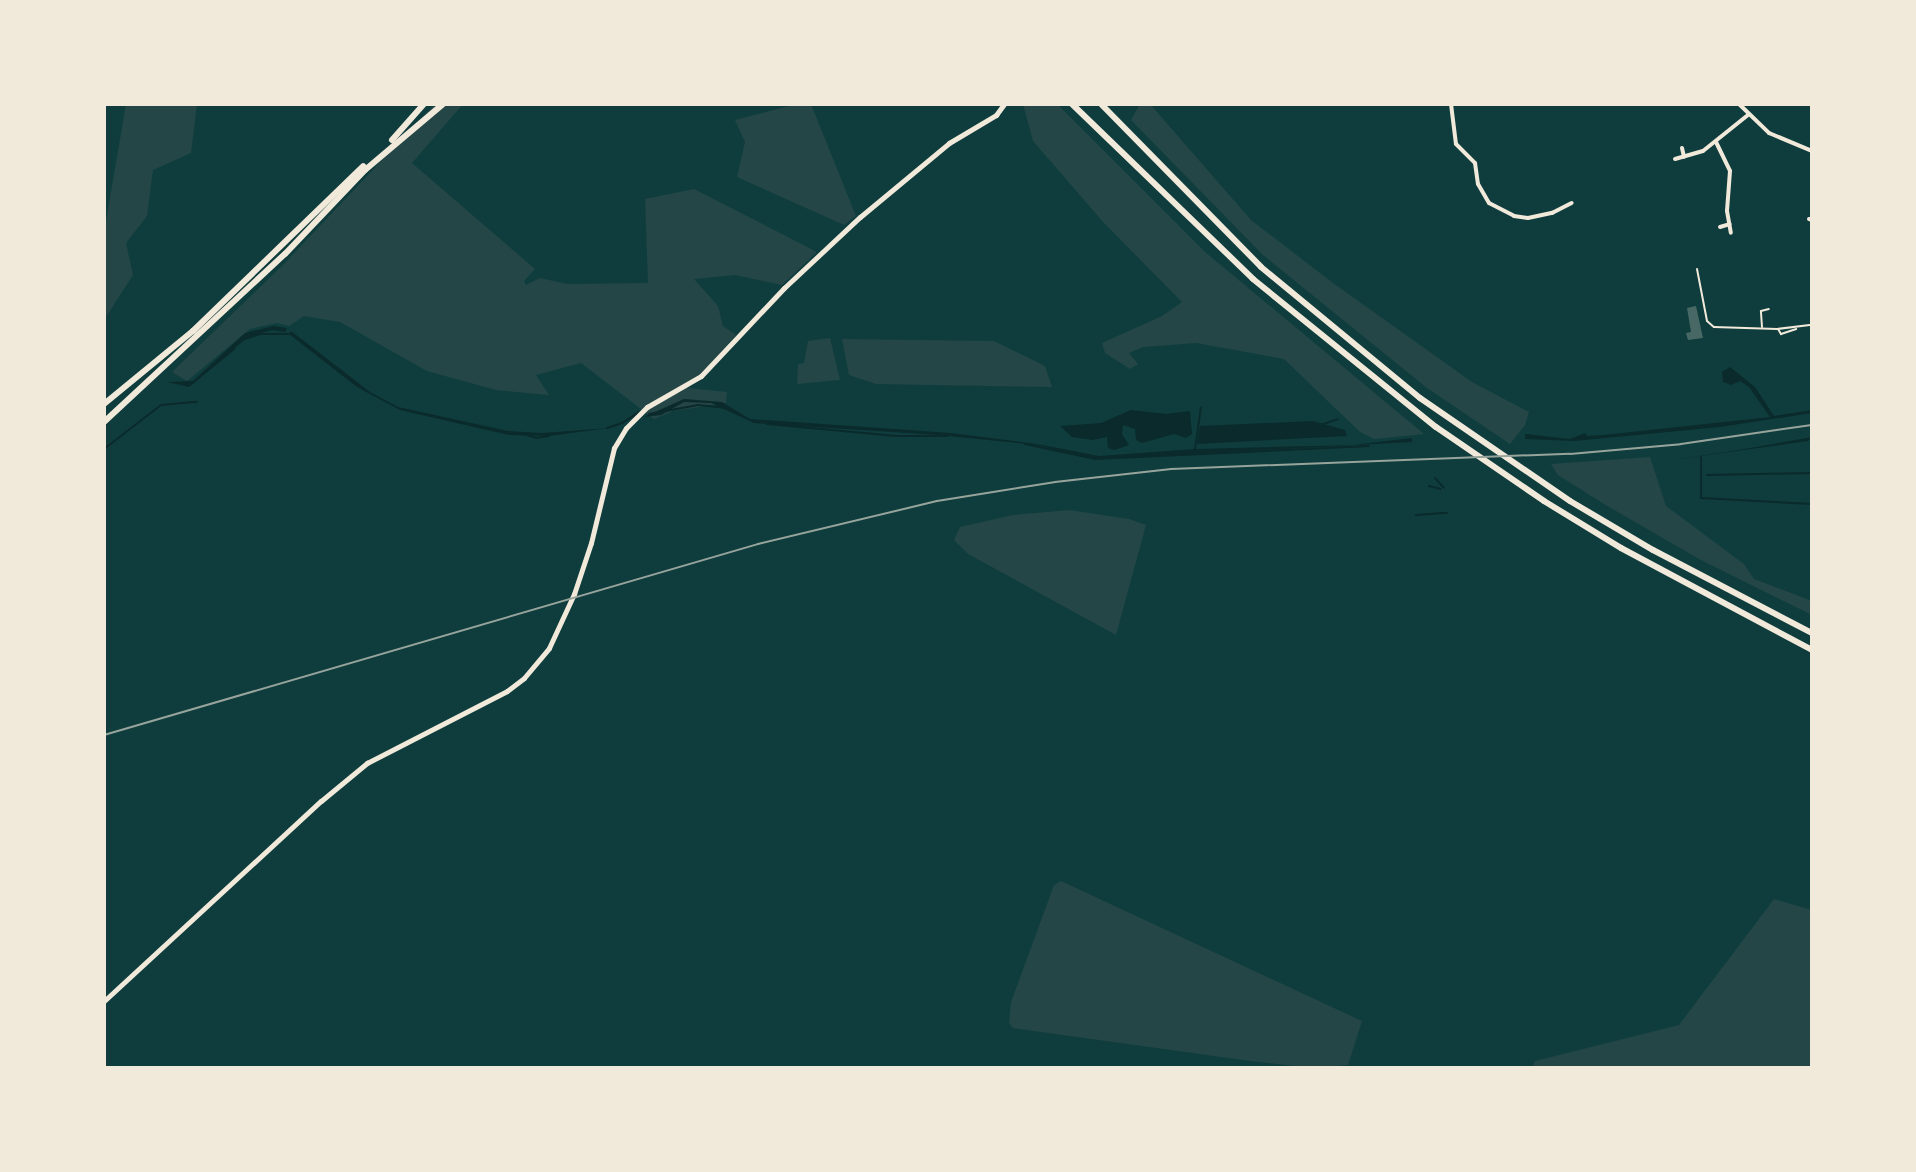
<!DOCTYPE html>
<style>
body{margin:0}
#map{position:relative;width:1916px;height:1172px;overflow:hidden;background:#0f3d3e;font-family:Lato,sans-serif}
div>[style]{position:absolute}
.green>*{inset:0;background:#244646}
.water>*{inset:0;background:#0a2a2b}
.stream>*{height:2px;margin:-1px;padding:0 1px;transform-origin:1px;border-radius:1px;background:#0a2a2b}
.building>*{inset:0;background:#486865}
.path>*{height:2px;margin:-1px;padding:0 1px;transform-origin:1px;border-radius:1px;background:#f1e9da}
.minor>*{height:4px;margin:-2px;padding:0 2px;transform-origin:2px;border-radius:2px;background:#f1e9da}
.tertiary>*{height:5px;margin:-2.5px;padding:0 2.5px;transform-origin:2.5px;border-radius:2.5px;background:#f1e9da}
.trunk>*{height:6px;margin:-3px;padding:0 3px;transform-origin:3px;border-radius:3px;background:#f1e9da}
.rail>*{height:2px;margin:-1px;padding:0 1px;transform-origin:1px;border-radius:1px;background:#97a49c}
span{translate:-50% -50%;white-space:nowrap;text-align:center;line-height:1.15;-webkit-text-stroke:6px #f1e9da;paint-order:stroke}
.frame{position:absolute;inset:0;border:106px solid #f1e9da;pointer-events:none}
</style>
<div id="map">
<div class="green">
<i style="clip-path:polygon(126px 104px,197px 104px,191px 153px,153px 170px,147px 216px,126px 243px,133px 275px,104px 320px,104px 233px)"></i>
<i style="clip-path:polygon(435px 104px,463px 104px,412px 163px,535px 269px,524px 281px,526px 285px,540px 278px,567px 284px,648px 283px,645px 199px,694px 189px,817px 252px,782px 285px,735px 275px,694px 279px,718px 306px,723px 326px,736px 335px,688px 388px,727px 392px,726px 403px,673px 411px,654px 419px,581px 363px,536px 375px,549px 395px,496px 390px,427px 371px,340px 322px,304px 316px,289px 326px,277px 323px,250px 329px,187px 381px,172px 372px,282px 266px)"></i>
<i style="clip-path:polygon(797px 104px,811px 104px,856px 216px,844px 225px,737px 177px,745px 142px,735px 120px)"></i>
<i style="clip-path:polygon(1023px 104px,1057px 104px,1205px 252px,1424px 434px,1374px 439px,1360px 432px,1284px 359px,1196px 343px,1143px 347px,1129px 353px,1138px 364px,1130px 369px,1105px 353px,1102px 343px,1162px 316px,1182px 302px,1104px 223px,1033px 141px)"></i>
<i style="clip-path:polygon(1140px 104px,1150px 104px,1251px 220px,1333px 283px,1472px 382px,1529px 412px,1525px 425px,1510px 444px,1427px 388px,1263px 255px,1131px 120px)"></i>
<i style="clip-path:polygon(830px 338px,840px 380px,797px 384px,798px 364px,804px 363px,808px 341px)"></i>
<i style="clip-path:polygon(842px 339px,994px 341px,1045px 366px,1052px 387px,876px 384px,849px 375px)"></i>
<i style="clip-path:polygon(1650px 457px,1666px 506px,1744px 564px,1754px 579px,1812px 601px,1812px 615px,1699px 559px,1604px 504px,1558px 475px,1551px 464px)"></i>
<i style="clip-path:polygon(1069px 510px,1129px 519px,1146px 525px,1116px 635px,968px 554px,954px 540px,960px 527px,1013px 515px)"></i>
<i style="clip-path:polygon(1061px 881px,1362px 1021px,1348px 1065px,1313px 1068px,1250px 1061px,1013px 1028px,1009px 1023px,1011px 1002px,1054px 885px)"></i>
<i style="clip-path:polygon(1774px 899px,1812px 910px,1812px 1068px,1532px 1068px,1535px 1061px,1679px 1025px)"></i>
</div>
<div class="water">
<i style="clip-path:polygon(273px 326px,287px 328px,285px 332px,272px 330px,248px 337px,189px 387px,167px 382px,193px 381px,245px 333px)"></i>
<i style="clip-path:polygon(291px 331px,370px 392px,398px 407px,508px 431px,542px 433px,609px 428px,549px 436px,509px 435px,400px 410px,357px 387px,289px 334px)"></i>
<i style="clip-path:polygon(1730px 367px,1755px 387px,1774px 416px,1812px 410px,1812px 413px,1720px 427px,1574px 441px,1525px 439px,1525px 434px,1570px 439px,1585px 433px,1587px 436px,1604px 435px,1770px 417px,1749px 387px,1740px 381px,1731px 385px,1723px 382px,1722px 372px)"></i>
<i style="clip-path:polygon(684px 399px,722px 402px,750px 419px,951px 433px,1037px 444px,1099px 456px,1195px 449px,1353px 445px,1412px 438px,1412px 442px,1097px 459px,1037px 445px,938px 435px,754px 423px,711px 403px,684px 402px,661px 415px,644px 417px)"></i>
<i style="clip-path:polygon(1131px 410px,1166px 414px,1190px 411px,1192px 434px,1186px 438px,1174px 434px,1142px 443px,1136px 440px,1135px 429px,1123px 425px,1122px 434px,1129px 445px,1114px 450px,1108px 448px,1107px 437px,1093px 440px,1072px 437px,1060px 426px,1101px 423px)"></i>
<i style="clip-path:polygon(1313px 421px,1345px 430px,1347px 436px,1197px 444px,1200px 426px)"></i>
<i style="clip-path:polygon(1812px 437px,1808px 441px,1664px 461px,1739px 450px)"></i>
</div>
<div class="stream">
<i style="left:245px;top:339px;width:16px;rotate:-18deg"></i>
<i style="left:260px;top:334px;width:29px"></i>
<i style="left:190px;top:385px;width:57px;rotate:-39.3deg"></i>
<i style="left:649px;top:414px;width:50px;rotate:-10.4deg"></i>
<i style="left:698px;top:405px;width:27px;rotate:6deg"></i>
<i style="left:767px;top:424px;width:130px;rotate:5.3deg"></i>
<i style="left:896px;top:436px;width:51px"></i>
<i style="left:1318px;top:426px;width:21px;rotate:-19deg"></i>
<i style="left:607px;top:428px;width:16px;rotate:-18deg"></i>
<i style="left:622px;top:423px;width:20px;rotate:-33deg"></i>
<i style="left:524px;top:434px;width:13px;rotate:18deg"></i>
<i style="left:536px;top:438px;width:13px;rotate:-9deg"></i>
<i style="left:1025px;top:444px;width:72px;rotate:12.1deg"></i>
<i style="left:1095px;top:459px;width:274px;rotate:-2.7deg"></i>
<i style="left:104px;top:449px;width:72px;rotate:-37.7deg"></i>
<i style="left:161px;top:405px;width:36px;rotate:-5deg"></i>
<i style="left:1195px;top:449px;width:42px;rotate:-81.9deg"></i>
<i style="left:1701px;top:457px;width:41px;rotate:90deg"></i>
<i style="left:1701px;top:498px;width:111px;rotate:3.1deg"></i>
<i style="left:1707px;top:475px;width:105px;rotate:-1.1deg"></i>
<i style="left:1435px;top:478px;width:13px;rotate:48deg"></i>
<i style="left:1429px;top:486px;width:12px;rotate:14deg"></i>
<i style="left:1416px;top:515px;width:31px;rotate:-4deg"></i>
</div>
<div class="building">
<i style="clip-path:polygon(1696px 306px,1703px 338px,1688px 340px,1686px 333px,1691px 332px,1687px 308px)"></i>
</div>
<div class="path">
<i style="left:1697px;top:269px;width:53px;rotate:79.1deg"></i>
<i style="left:1707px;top:321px;width:9px;rotate:41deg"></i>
<i style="left:1714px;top:327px;width:63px;rotate:1.8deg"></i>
<i style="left:1777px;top:329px;width:35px;rotate:-7deg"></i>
<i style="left:1762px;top:327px;width:16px;rotate:-94deg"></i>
<i style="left:1761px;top:311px;width:8px;rotate:-14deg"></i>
<i style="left:1778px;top:329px;width:6px;rotate:59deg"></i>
<i style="left:1781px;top:334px;width:16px;rotate:-18deg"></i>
</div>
<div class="minor">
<i style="left:1451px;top:104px;width:40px;rotate:82.9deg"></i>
<i style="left:1456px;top:144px;width:27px;rotate:45deg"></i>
<i style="left:1475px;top:163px;width:21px;rotate:82deg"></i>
<i style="left:1478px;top:184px;width:22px;rotate:60deg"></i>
<i style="left:1489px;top:203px;width:28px;rotate:27deg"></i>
<i style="left:1514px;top:216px;width:14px;rotate:8deg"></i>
<i style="left:1528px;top:218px;width:25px;rotate:-12deg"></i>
<i style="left:1552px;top:213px;width:22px;rotate:-27deg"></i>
<i style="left:1739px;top:104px;width:42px;rotate:44deg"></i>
<i style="left:1769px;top:133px;width:47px;rotate:22.7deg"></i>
<i style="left:1716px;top:142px;width:32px;rotate:64deg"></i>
<i style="left:1730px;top:171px;width:40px;rotate:94.3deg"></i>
<i style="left:1727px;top:211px;width:22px;rotate:80deg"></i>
<i style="left:1682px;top:148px;width:9px;rotate:77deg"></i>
<i style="left:1675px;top:159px;width:29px;rotate:-16deg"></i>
<i style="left:1703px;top:151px;width:58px;rotate:-38.7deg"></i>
<i style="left:1809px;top:219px;width:3px;rotate:18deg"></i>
<i style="left:1720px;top:227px;width:10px;rotate:-17deg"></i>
</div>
<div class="tertiary">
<i style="left:104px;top:1001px;width:295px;rotate:-42.7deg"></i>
<i style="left:321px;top:801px;width:60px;rotate:-39.6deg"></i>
<i style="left:367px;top:763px;width:157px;rotate:-27.2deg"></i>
<i style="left:507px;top:691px;width:21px;rotate:-37deg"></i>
<i style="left:524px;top:678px;width:39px;rotate:-50deg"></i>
<i style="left:549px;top:648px;width:60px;rotate:-65.2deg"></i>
<i style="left:574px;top:594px;width:54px;rotate:-71.6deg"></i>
<i style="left:591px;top:543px;width:98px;rotate:-76.4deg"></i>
<i style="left:614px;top:448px;width:23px;rotate:-59deg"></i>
<i style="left:626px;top:428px;width:30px;rotate:-45deg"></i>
<i style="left:647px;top:407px;width:62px;rotate:-29.9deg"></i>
<i style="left:701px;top:376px;width:121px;rotate:-46.7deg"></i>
<i style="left:784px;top:288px;width:104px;rotate:-43.1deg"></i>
<i style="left:860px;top:217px;width:116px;rotate:-39.7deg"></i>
<i style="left:949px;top:143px;width:55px;rotate:-30.8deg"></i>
<i style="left:996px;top:115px;width:14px;rotate:-54deg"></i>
</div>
<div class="trunk">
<i style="left:1072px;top:104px;width:252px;rotate:44deg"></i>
<i style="left:1253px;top:279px;width:235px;rotate:39deg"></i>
<i style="left:1436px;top:427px;width:131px;rotate:34.4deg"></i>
<i style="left:1544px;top:501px;width:90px;rotate:31.4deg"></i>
<i style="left:1621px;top:548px;width:217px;rotate:28.1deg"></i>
<i style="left:1101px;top:104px;width:228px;rotate:45.5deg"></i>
<i style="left:1261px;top:267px;width:206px;rotate:39.5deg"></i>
<i style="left:1420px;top:398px;width:182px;rotate:34.5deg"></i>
<i style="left:1570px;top:501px;width:96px;rotate:30.6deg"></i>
<i style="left:1653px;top:550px;width:179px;rotate:27.6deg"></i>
<i style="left:392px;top:140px;width:48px;rotate:-48.4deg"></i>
<i style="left:104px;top:404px;width:115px;rotate:-39.4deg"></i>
<i style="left:193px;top:331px;width:237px;rotate:-44.1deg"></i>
<i style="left:104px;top:422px;width:247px;rotate:-42.9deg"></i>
<i style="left:285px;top:254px;width:116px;rotate:-46.4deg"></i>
<i style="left:365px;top:170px;width:102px;rotate:-40.2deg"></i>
</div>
<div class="rail">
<i style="left:104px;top:735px;width:681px;rotate:-16.28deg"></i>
<i style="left:758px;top:544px;width:184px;rotate:-13.5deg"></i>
<i style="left:937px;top:501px;width:120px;rotate:-9.1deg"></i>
<i style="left:1055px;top:482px;width:117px;rotate:-6.4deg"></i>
<i style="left:1171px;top:469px;width:399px;rotate:-2.2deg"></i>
<i style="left:1570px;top:454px;width:111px;rotate:-5.1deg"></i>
<i style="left:1681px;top:444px;width:132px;rotate:-8.3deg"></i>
</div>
<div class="frame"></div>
</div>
